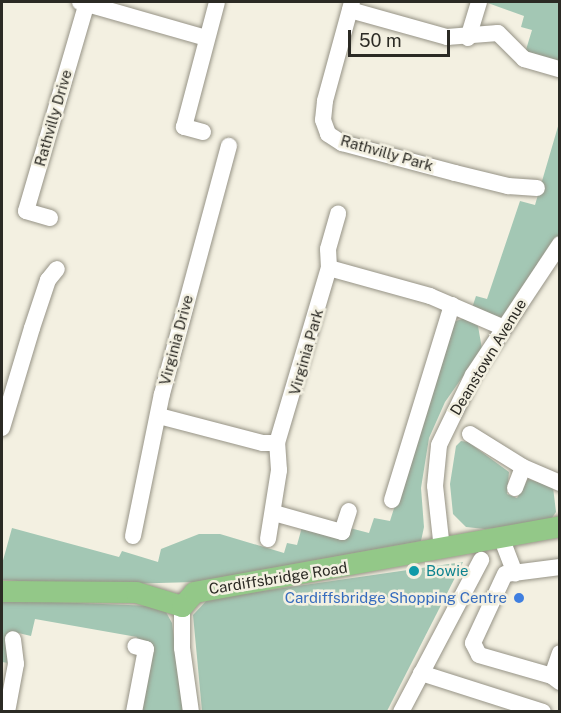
<!DOCTYPE html>
<style>
body{margin:0}
#map{position:relative;width:561px;height:713px;overflow:hidden;background:#f3f0e1;font-family:"Public Sans",sans-serif}
div>[style]{position:absolute}
.green>*{inset:0;background:#a3c7b4}
.roads{filter:drop-shadow(0 0 2px #969386) drop-shadow(0 0 2px #969386)}
.minor>*{height:16px;margin:-8px;padding:0 8px;transform-origin:8px;border-radius:8px;background:#fff}
.major>*{height:21px;margin:-10.5px;padding:0 10.5px;transform-origin:10.5px;border-radius:10.5px;background:#93c888}
.dots>*{width:16px;height:16px;translate:-50% -50%;box-sizing:border-box;border:3px solid #f3f0e1;border-radius:50%}
span{translate:-50% -50%;white-space:nowrap;text-align:center;line-height:1.15;-webkit-text-stroke:5px #f3f0e1;paint-order:stroke}
.street-label{font-size:15px;color:#2b2a24}
.culture-label{font-size:15px;color:#0d838f}
.left{translate:0 -50%;text-align:left}
.shop-label{font-size:15px;color:#366cbe}
.right{translate:-100% -50%;text-align:right}
.frame{position:absolute;inset:0;border:3px solid #2b2a24;pointer-events:none}
.scale{position:absolute;left:348px;top:30px;width:102px;height:27px;box-sizing:border-box;border:3px solid #2b2a24;border-top:0;padding-left:8px;font-size:18px;line-height:21px;white-space:nowrap;color:#2b2a24;-webkit-text-stroke:4px #f3f0e1;paint-order:stroke}
</style>
<div id="map">
<div class="green">
<i style="clip-path:polygon(485px 2px,559px 2px,559px 62px,525px 53px,532px 30px,521px 27px,524px 16px)"></i>
<i style="clip-path:polygon(559px 123px,559px 243px,502px 326px,471px 311px,476px 296px,487px 299px,520px 201px,535px 205px)"></i>
<i style="clip-path:polygon(465px 318px,478px 326px,482px 349px,445px 402px,429px 438px,421px 488px,424px 527px,421px 541px,195px 582px,86px 585px,2px 580px,2px 564px,12px 528px,119px 557px,122px 551px,158px 562px,161px 549px,199px 534px,220px 534px,284px 553px,287px 543px,297px 545px,302px 527px,346px 527px,369px 533px,374px 518px,390px 521px,453px 322px)"></i>
<i style="clip-path:polygon(461px 441px,468px 442px,509px 472px,507px 494px,517px 498px,528px 479px,553px 487px,556px 512px,549px 522px,485px 529px,466px 527px,453px 514px,450px 484px,456px 446px)"></i>
<i style="clip-path:polygon(463px 562px,387px 711px,202px 711px,193px 615px,208px 599px)"></i>
<i style="clip-path:polygon(2px 600px,153px 606px,166px 612px,172px 623px,183px 711px,131px 711px,143px 647px,136px 646px,137px 637px,35px 619px,31px 636px,10px 631px,15px 664px,2px 662px)"></i>
</div>
<div class="roads">
<div class="minor">
<i style="left:80px;top:2px;width:131px;rotate:15.9deg"></i>
<i style="left:352px;top:2px;width:103px;rotate:105.3deg"></i>
<i style="left:325px;top:101px;width:19px;rotate:96deg"></i>
<i style="left:323px;top:120px;width:15px;rotate:70deg"></i>
<i style="left:328px;top:134px;width:17px;rotate:33deg"></i>
<i style="left:342px;top:143px;width:117px;rotate:14.9deg"></i>
<i style="left:455px;top:173px;width:55px;rotate:13.8deg"></i>
<i style="left:508px;top:186px;width:29px;rotate:4deg"></i>
<i style="left:350px;top:10px;width:101px;rotate:15.6deg"></i>
<i style="left:447px;top:37px;width:51px;rotate:-4.5deg"></i>
<i style="left:498px;top:33px;width:37px;rotate:45deg"></i>
<i style="left:524px;top:59px;width:37px;rotate:16deg"></i>
<i style="left:468px;top:38px;width:38px;rotate:-73deg"></i>
<i style="left:203px;top:132px;width:20px;rotate:-165deg"></i>
<i style="left:184px;top:127px;width:129px;rotate:-75.2deg"></i>
<i style="left:50px;top:218px;width:25px;rotate:-164deg"></i>
<i style="left:26px;top:211px;width:218px;rotate:-73.7deg"></i>
<i style="left:329px;top:268px;width:105px;rotate:15.5deg"></i>
<i style="left:430px;top:296px;width:78px;rotate:23.3deg"></i>
<i style="left:159px;top:416px;width:107px;rotate:14.6deg"></i>
<i style="left:263px;top:443px;width:14px"></i>
<i style="left:277px;top:443px;width:183px;rotate:-73.5deg"></i>
<i style="left:329px;top:268px;width:19px;rotate:-93deg"></i>
<i style="left:328px;top:249px;width:37px;rotate:-74deg"></i>
<i style="left:2px;top:428px;width:104px;rotate:-73.3deg"></i>
<i style="left:32px;top:328px;width:51px;rotate:-71.6deg"></i>
<i style="left:48px;top:280px;width:14px;rotate:-51deg"></i>
<i style="left:470px;top:434px;width:62px;rotate:31.9deg"></i>
<i style="left:523px;top:467px;width:40px;rotate:23.4deg"></i>
<i style="left:515px;top:488px;width:22px;rotate:-69deg"></i>
<i style="left:392px;top:500px;width:204px;rotate:-72.9deg"></i>
<i style="left:274px;top:513px;width:71px;rotate:15.6deg"></i>
<i style="left:342px;top:532px;width:22px;rotate:-72deg"></i>
<i style="left:133px;top:536px;width:145px;rotate:-78.5deg"></i>
<i style="left:162px;top:394px;width:257px;rotate:-74.9deg"></i>
<i style="left:501px;top:537px;width:39px;rotate:69deg"></i>
<i style="left:268px;top:539px;width:70px;rotate:-80.9deg"></i>
<i style="left:279px;top:470px;width:27px;rotate:-94deg"></i>
<i style="left:442px;top:549px;width:63px;rotate:-96.3deg"></i>
<i style="left:435px;top:486px;width:41px;rotate:-84.4deg"></i>
<i style="left:439px;top:445px;width:78px;rotate:-64.1deg"></i>
<i style="left:473px;top:375px;width:157px;rotate:-56.4deg"></i>
<i style="left:560px;top:567px;width:55px;rotate:172.7deg"></i>
<i style="left:505px;top:574px;width:76px;rotate:114.9deg"></i>
<i style="left:473px;top:643px;width:13px;rotate:63deg"></i>
<i style="left:479px;top:655px;width:76px;rotate:16deg"></i>
<i style="left:552px;top:676px;width:10px;rotate:37deg"></i>
<i style="left:182px;top:606px;width:42px;rotate:90deg"></i>
<i style="left:182px;top:648px;width:65px;rotate:82deg"></i>
<i style="left:421px;top:673px;width:128px;rotate:17.7deg"></i>
<i style="left:552px;top:676px;width:24px;rotate:-71deg"></i>
<i style="left:7px;top:712px;width:49px;rotate:-79.4deg"></i>
<i style="left:16px;top:664px;width:25px;rotate:-97deg"></i>
<i style="left:134px;top:712px;width:64px;rotate:-79.2deg"></i>
<i style="left:146px;top:649px;width:11px;rotate:-165deg"></i>
<i style="left:401px;top:712px;width:172px;rotate:-62.2deg"></i>
</div>
<div class="major">
<i style="left:2px;top:591px;width:134px;rotate:0.4deg"></i>
<i style="left:136px;top:592px;width:48px;rotate:16.9deg"></i>
<i style="left:182px;top:606px;width:18px;rotate:-49deg"></i>
<i style="left:194px;top:592px;width:372px;rotate:-10.2deg"></i>
</div>
</div>
<div class="dots">
<i style="left:414px;top:571px;background:#0f9aa8"></i>
<i style="left:519px;top:598px;background:#3f7fe0"></i>
</div>
<div class="street-label">
<span style="left:53px;top:118px;rotate:-74deg">Rathvilly Drive</span>
<span style="left:387px;top:153px;rotate:16deg">Rathvilly Park</span>
<span style="left:176px;top:340px;rotate:-75deg">Virginia Drive</span>
<span style="left:306px;top:352px;rotate:-74deg">Virginia Park</span>
<span style="left:488px;top:357px;rotate:-59deg">Deanstown Avenue</span>
<span style="left:278px;top:578px;rotate:-9deg">Cardiffsbridge Road</span>
</div>
<div class="culture-label">
<span class="left" style="left:426px;top:571px">Bowie</span>
</div>
<div class="shop-label">
<span class="right" style="left:507px;top:598px">Cardiffsbridge Shopping Centre</span>
</div>
<div class="frame"></div>
<div class="scale">50 m</div>
</div>
